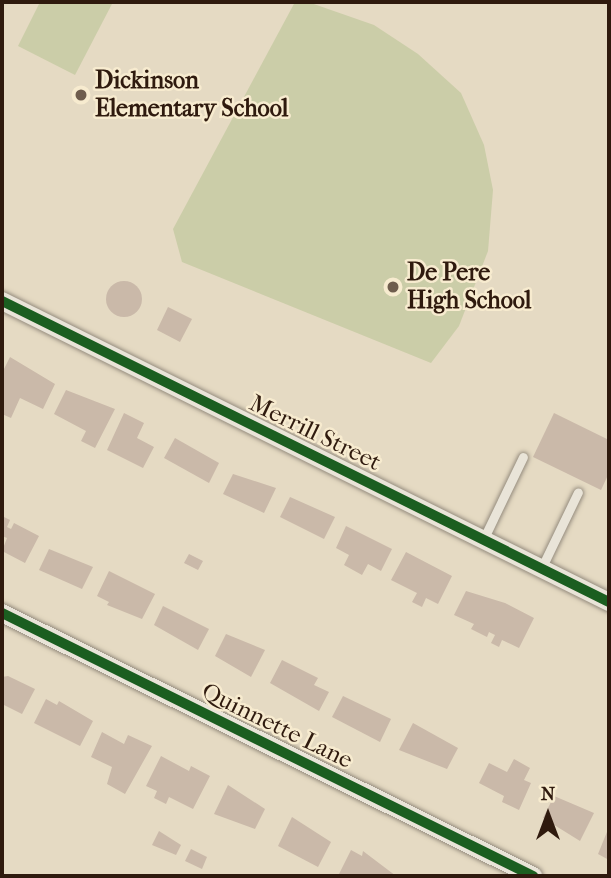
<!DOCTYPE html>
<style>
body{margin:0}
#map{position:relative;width:611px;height:878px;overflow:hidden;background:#e5dac3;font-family:"IM FELL French Canon",serif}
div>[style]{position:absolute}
.green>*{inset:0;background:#cbcda8}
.building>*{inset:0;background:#cab9a9}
.round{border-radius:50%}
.roads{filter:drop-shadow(0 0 2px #958c7e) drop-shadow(0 0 2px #958c7e)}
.service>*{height:9px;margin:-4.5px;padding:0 4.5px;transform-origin:4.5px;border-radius:4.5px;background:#e9e4d8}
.minor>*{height:18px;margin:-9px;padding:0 9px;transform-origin:9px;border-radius:9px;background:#e9e4d8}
.cycleway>*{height:10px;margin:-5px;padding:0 5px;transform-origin:5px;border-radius:5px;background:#1b5e20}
.dots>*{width:19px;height:19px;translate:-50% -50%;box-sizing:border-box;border:4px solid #f7ebcf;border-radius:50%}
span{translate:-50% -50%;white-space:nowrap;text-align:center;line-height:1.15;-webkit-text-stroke:5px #f7ebcf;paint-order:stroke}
.poi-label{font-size:24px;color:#2f1a0e;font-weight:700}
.left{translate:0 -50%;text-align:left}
.street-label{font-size:24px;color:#2f1a0e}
.frame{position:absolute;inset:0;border:4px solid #2f1a0e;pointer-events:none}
.north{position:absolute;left:513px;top:780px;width:70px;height:70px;-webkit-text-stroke:5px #f7ebcf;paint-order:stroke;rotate:0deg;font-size:19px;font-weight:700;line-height:28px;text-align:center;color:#2f1a0e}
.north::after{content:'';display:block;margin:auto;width:24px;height:32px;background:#2f1a0e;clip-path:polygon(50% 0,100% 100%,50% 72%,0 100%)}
</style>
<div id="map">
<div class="green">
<i style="clip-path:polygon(40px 2px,113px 2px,75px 75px,18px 46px)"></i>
<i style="clip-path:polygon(295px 2px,308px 2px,374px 25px,418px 54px,461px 93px,484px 145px,493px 190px,488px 251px,459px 326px,431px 363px,182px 262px,173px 229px)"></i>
</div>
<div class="building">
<i class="round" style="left:106px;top:281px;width:36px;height:36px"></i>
<i style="clip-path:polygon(168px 307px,192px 319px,180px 342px,157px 330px)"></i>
<i style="clip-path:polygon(10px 357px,55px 384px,43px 409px,20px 398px,11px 418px,2px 414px,2px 373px)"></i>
<i style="clip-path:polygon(66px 390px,115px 409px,95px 448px,81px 441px,86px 431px,54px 414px)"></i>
<i style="clip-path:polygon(124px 413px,144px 423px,137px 438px,154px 447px,143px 468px,107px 450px)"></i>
<i style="clip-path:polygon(554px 413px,609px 440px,609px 473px,601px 490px,533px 457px)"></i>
<i style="clip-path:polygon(175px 438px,219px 463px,209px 483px,164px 458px)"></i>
<i style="clip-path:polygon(233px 474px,276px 488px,264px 513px,223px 494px)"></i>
<i style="clip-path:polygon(290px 497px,335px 517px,324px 539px,280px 517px)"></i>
<i style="clip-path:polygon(2px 516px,10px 520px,7px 527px,11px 529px,14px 523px,39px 536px,25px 563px,2px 551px,7px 538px,2px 536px)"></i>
<i style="clip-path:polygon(346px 526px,392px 549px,381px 571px,368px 564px,362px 575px,344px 565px,349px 555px,336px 548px)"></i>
<i style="clip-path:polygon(49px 549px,93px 567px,82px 589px,39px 570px)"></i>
<i style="clip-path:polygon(406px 552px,452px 576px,438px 604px,426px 598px,422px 607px,412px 602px,417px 593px,391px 580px)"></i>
<i style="clip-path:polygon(189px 554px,203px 561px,198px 570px,184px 563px)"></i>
<i style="clip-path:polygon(109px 571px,155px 594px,142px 619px,107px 605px,109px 602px,97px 596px)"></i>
<i style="clip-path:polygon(466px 591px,505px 603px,534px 618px,519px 648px,502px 640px,499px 647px,491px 643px,495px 635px,489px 632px,487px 637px,471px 629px,474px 624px,454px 615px)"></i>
<i style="clip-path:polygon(163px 606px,209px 629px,198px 650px,154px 625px)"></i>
<i style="clip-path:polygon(226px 634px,265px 650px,251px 677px,215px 656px)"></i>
<i style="clip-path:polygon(282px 660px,318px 678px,314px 685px,329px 692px,319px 711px,270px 683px)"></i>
<i style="clip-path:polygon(8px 676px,35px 689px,22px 714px,2px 704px,2px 677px)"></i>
<i style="clip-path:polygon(343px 696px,391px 719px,380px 742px,332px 717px)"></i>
<i style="clip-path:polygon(46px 699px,57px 705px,59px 701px,93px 721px,80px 746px,34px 723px)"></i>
<i style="clip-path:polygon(413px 723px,458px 748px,447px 769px,399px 750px)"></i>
<i style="clip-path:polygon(102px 732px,124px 744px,128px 735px,152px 746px,125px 794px,107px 784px,112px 767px,91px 757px)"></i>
<i style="clip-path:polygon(161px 756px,189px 771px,191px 766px,210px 776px,193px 809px,169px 797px,166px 804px,154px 798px,157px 791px,146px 786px)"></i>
<i style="clip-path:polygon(514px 759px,530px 768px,524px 780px,531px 783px,519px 810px,502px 802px,504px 796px,479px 783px,489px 763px,507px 772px)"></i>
<i style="clip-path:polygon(228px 785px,265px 809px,255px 829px,214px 814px)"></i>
<i style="clip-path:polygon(554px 796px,594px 813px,580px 841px,543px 818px)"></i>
<i style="clip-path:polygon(292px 817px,331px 842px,318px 867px,278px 846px)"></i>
<i style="clip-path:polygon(609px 827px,609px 860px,598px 854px)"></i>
<i style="clip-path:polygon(159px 831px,181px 845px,176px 855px,152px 845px)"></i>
<i style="clip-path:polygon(191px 849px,207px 857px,202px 869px,185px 861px)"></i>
<i style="clip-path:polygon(351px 850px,362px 856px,363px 851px,396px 876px,339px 874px)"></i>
</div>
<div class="roads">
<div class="service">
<i style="left:483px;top:540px;width:92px;rotate:-64.3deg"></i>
<i style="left:541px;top:569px;width:85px;rotate:-64.3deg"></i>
</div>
<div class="minor">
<i style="left:2px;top:301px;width:678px;rotate:26.38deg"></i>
<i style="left:2px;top:613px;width:593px;rotate:26.35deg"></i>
</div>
</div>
<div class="cycleway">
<i style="left:2px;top:301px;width:678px;rotate:26.38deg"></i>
<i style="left:2px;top:613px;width:593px;rotate:26.35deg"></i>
</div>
<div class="dots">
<i style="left:81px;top:95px;background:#6f5d4d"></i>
<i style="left:393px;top:287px;background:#6f5d4d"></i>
</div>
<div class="poi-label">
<span class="left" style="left:95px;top:95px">Dickinson<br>Elementary School</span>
<span class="left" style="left:407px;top:287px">De Pere<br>High School</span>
</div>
<div class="street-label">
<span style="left:315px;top:433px;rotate:26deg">Merrill Street</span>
<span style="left:277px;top:726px;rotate:26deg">Quinnette Lane</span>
</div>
<div class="frame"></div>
<div class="north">N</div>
</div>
